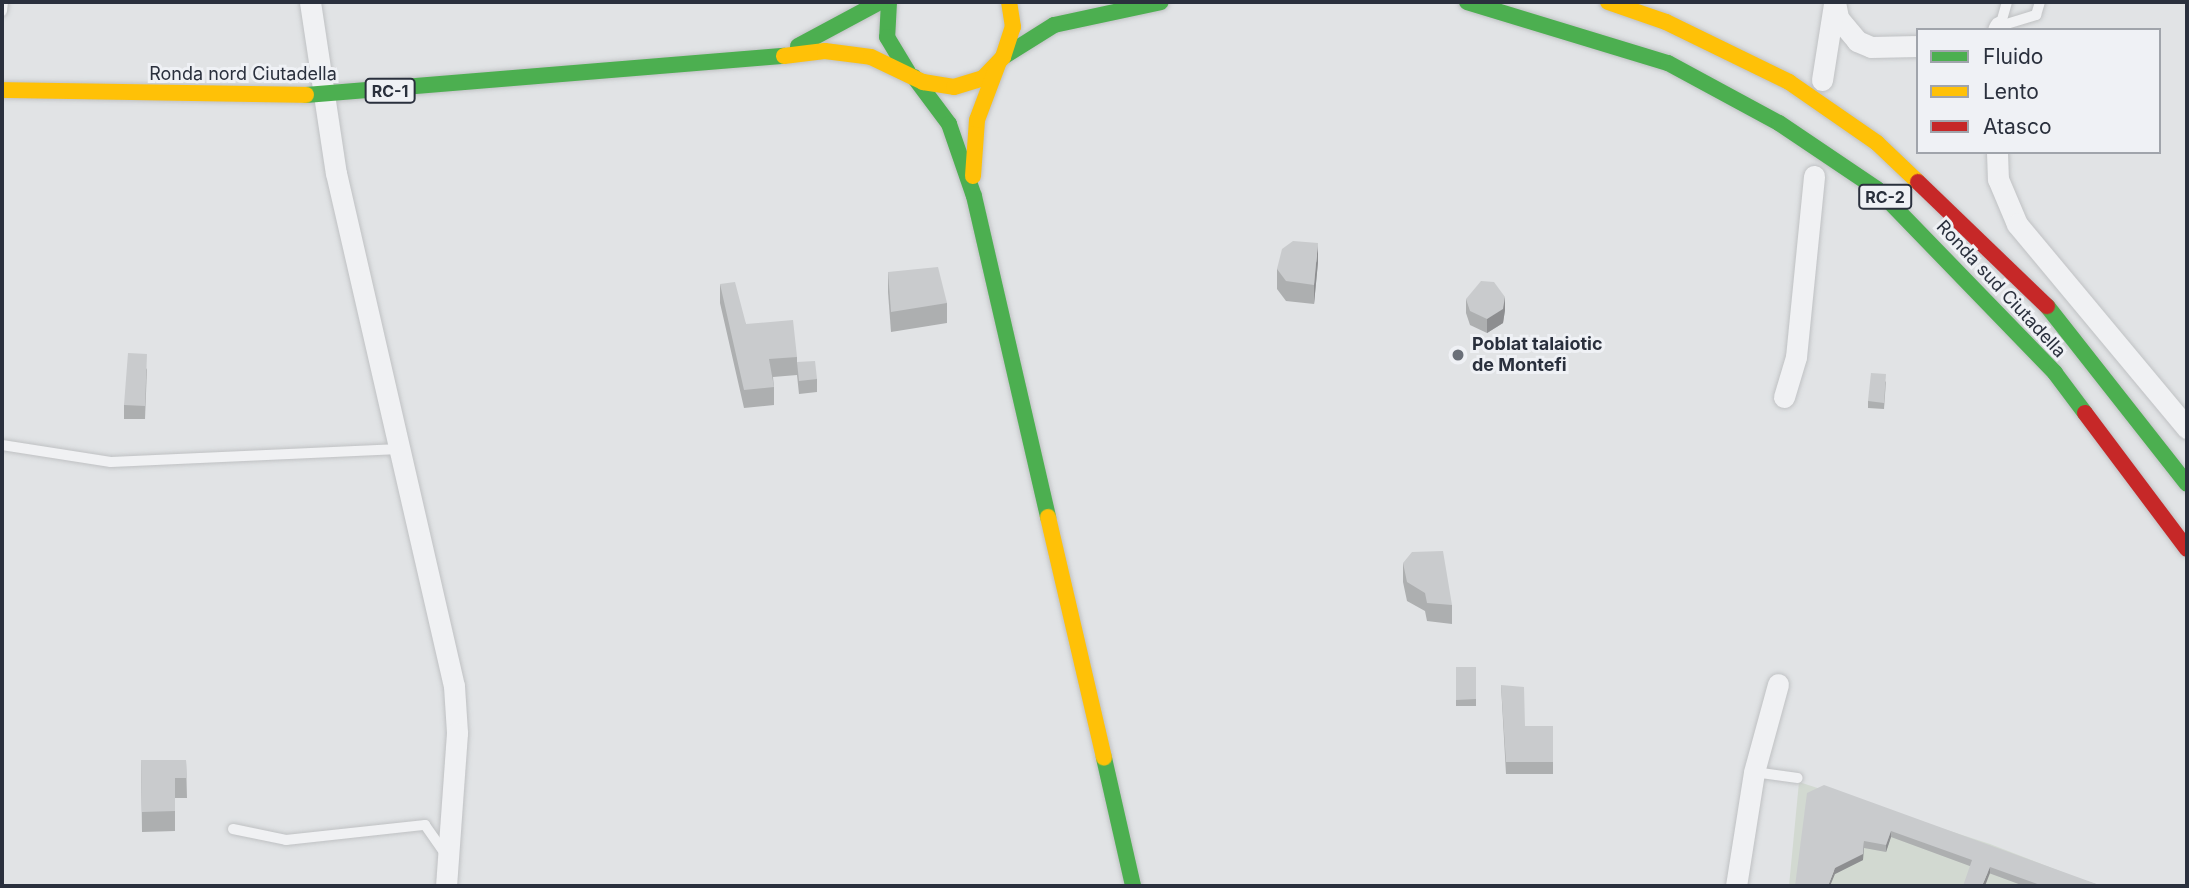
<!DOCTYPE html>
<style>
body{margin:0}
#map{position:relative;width:2189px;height:888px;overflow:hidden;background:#e1e3e5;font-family:Inter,sans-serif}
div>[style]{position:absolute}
.green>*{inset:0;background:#d2d9d1}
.roads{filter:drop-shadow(0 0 2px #bfc1c3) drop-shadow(0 0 2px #bfc1c3)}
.lane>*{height:10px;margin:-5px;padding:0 5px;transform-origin:5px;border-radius:5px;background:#f0f1f3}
.street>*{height:21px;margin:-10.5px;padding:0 10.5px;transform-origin:10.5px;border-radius:10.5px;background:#f0f1f3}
.fast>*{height:16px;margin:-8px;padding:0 8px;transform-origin:8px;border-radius:8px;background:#4caf50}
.slow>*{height:16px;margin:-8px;padding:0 8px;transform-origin:8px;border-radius:8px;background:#ffc107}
.jam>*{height:16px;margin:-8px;padding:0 8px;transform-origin:8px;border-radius:8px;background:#c62828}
.wall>*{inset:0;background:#adafb0}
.shaded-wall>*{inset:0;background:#8d8e90}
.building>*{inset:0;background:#c9cbcd}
.dots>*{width:19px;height:19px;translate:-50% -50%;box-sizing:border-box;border:4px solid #eff1f5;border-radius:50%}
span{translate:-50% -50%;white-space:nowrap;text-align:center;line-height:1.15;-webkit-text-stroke:6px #eff1f5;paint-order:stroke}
.shield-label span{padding:2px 5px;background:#eff1f5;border:2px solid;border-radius:5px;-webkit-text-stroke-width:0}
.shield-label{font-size:16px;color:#2a303d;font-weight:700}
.street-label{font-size:18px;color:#2a303d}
.poi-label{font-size:18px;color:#2a303d;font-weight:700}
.left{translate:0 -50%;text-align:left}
.frame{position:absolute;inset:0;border:4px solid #2a303d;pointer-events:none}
.legend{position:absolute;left:1916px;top:28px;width:245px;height:126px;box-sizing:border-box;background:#eff1f5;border:2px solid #a0a4ab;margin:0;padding:9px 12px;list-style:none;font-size:21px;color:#2a303d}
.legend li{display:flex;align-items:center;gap:14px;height:35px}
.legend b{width:35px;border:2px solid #a0a4ab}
</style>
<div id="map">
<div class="green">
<i style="clip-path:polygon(1799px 782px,1990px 844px,2098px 886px,1789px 886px)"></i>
</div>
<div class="roads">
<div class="lane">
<i style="left:2007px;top:2px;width:25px;rotate:106deg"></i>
<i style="left:2000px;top:26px;width:38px;rotate:-17deg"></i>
<i style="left:2036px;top:15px;width:14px;rotate:-73deg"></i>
<i style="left:2px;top:11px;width:9px;rotate:-84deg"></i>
<i style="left:2px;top:445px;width:110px;rotate:8.9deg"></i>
<i style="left:111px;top:462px;width:289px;rotate:-2.6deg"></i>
<i style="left:1754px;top:772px;width:44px;rotate:7.8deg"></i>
<i style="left:233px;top:829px;width:54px;rotate:11.7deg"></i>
<i style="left:286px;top:840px;width:140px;rotate:-6.2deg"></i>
<i style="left:425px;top:825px;width:38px;rotate:55deg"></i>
</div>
<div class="street">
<i style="left:310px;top:2px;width:173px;rotate:81.4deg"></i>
<i style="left:336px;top:173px;width:526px;rotate:77.05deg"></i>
<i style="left:454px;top:686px;width:47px;rotate:86.3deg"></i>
<i style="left:457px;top:733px;width:153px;rotate:94.1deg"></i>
<i style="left:1835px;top:2px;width:16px;rotate:79deg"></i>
<i style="left:1838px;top:18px;width:30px;rotate:50deg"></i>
<i style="left:1857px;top:41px;width:15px;rotate:23deg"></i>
<i style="left:1871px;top:47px;width:47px;rotate:-1.2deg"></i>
<i style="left:1998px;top:30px;width:4px;rotate:-63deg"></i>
<i style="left:1822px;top:80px;width:77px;rotate:-81deg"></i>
<i style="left:1997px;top:152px;width:27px;rotate:88deg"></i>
<i style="left:1998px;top:179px;width:49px;rotate:67.1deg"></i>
<i style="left:2017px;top:224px;width:266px;rotate:50.2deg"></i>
<i style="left:1784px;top:397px;width:42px;rotate:-73.3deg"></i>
<i style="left:1796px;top:357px;width:182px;rotate:-84.3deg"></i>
<i style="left:1736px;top:886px;width:115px;rotate:-81deg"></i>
<i style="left:1754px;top:772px;width:91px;rotate:-74.7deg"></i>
</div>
<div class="fast">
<i style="left:889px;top:2px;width:35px;rotate:93deg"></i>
<i style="left:887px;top:37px;width:41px;rotate:59deg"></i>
<i style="left:1467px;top:2px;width:210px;rotate:16.9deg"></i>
<i style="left:1668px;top:63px;width:126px;rotate:28.4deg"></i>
<i style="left:1779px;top:123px;width:118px;rotate:34deg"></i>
<i style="left:1877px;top:189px;width:256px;rotate:45.9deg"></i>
<i style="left:2055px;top:373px;width:50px;rotate:53.1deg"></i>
<i style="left:798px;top:46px;width:93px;rotate:-28.2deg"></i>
<i style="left:1003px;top:57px;width:60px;rotate:-32.1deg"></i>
<i style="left:1054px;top:25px;width:109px;rotate:-12.1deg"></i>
<i style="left:914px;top:77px;width:59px;rotate:53.3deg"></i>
<i style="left:949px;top:124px;width:76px;rotate:70.9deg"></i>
<i style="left:974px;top:196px;width:329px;rotate:77deg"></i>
<i style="left:306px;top:95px;width:480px;rotate:-4.7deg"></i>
<i style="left:2047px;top:306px;width:226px;rotate:51.8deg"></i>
<i style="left:1104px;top:758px;width:131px;rotate:77.2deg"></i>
</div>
<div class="slow">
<i style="left:1608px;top:2px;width:61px;rotate:19deg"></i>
<i style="left:1666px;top:22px;width:137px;rotate:26deg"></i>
<i style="left:1789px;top:82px;width:107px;rotate:34.7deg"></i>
<i style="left:1877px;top:143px;width:57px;rotate:43.6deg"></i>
<i style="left:784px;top:56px;width:41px;rotate:-7deg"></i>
<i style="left:825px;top:51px;width:46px;rotate:7.4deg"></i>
<i style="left:871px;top:57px;width:58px;rotate:25.7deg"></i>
<i style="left:923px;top:82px;width:31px;rotate:9deg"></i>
<i style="left:954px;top:87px;width:30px;rotate:-17deg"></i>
<i style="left:983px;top:78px;width:29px;rotate:-46deg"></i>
<i style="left:1003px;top:57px;width:32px;rotate:-72deg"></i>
<i style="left:1013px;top:27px;width:25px;rotate:-99deg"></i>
<i style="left:2px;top:90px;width:304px;rotate:0.9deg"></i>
<i style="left:973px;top:176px;width:56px;rotate:-85.9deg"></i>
<i style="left:977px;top:120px;width:60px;rotate:-69.4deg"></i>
<i style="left:1048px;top:517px;width:247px;rotate:76.9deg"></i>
</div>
<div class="jam">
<i style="left:1918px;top:182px;width:179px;rotate:43.9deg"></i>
<i style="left:2085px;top:413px;width:170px;rotate:53.1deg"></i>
</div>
</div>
<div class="wall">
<i style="clip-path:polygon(1318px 262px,1314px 304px,1286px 301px,1277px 289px,1277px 269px)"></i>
<i style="clip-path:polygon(888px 272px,947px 303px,947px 323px,891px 332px,888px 292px)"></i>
<i style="clip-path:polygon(720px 284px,746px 324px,797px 357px,797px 362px,817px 379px,817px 392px,799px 394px,797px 375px,773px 377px,774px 387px,774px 405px,744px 408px,720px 303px)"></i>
<i style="clip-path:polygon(1466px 299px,1505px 310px,1503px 323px,1487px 333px,1470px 325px,1466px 313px)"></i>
<i style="clip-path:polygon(147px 368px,145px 419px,124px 419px,124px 405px)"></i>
<i style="clip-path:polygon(1886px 381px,1884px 409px,1868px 408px,1868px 401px)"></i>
<i style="clip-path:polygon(1403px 563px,1452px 605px,1452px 624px,1427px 621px,1425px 611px,1407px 601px,1403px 582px)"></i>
<i style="clip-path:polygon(1456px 667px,1476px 667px,1476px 706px,1456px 706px)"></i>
<i style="clip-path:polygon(1501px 685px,1525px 726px,1553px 726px,1553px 774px,1506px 774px)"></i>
<i style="clip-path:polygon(141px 760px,186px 760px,187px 798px,175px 798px,175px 831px,142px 832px)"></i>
<i style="clip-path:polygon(1807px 793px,2102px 886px,2024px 886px,1891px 837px,1886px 852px,1864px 848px,1863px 860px,1835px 874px)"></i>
</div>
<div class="shaded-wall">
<i style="clip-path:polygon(1318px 243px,1318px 262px,1314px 304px,1314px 285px)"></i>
<i style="clip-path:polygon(1505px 297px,1505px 310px,1503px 323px,1487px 333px,1487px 319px)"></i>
<i style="clip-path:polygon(1891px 831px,1891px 837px,1886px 852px,1886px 845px)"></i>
<i style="clip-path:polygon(1864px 841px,1863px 860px,1835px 874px,1830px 886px,1828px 886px,1835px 868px)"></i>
<i style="clip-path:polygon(1990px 867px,1990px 873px,1985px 886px,1982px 886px)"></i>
</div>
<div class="building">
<i style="clip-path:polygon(1293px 241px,1318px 243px,1314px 285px,1286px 281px,1277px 269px,1282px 249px)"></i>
<i style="clip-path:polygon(938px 267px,947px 303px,891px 312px,888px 272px)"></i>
<i style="clip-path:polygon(1481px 281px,1494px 282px,1505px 297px,1503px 309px,1487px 319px,1470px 311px,1466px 299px)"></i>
<i style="clip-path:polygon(735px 282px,746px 324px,793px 320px,797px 357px,769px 359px,774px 387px,744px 390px,720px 284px)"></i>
<i style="clip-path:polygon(128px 353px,147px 354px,145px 406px,124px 405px)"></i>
<i style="clip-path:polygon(815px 361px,817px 379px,799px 381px,797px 362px)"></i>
<i style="clip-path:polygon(1871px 373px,1886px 374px,1884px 403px,1868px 401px)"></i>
<i style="clip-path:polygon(1443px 551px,1452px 605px,1427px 603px,1425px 593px,1407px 582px,1403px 563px,1412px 552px)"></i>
<i style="clip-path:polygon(1456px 667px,1476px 667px,1476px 699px,1456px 700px)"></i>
<i style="clip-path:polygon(1501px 685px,1524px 687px,1525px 726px,1553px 726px,1553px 762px,1506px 762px)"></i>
<i style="clip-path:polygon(141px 760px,186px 760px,187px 778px,175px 778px,175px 811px,142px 812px)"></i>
<i style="clip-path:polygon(1824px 785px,2102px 886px,2043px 886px,1990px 867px,1982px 886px,1963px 886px,1972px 860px,1891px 831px,1886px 845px,1864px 841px,1863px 854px,1835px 868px,1828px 886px,1795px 886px,1807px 793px)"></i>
</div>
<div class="dots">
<i style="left:1458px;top:355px;background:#6a6f78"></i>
</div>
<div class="shield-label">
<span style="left:390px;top:91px">RC-1</span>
<span style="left:1885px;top:197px">RC-2</span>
</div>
<div class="street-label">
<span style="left:243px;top:74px">Ronda nord Ciutadella</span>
<span style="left:2001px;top:289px;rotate:47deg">Ronda sud Ciutadella</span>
</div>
<div class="poi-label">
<span class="left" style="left:1472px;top:355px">Poblat talaiotic<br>de Montefi</span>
</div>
<div class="frame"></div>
<ul class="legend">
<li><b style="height:9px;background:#4caf50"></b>Fluido</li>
<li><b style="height:9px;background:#ffc107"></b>Lento</li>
<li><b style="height:9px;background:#c62828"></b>Atasco</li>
</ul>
</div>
